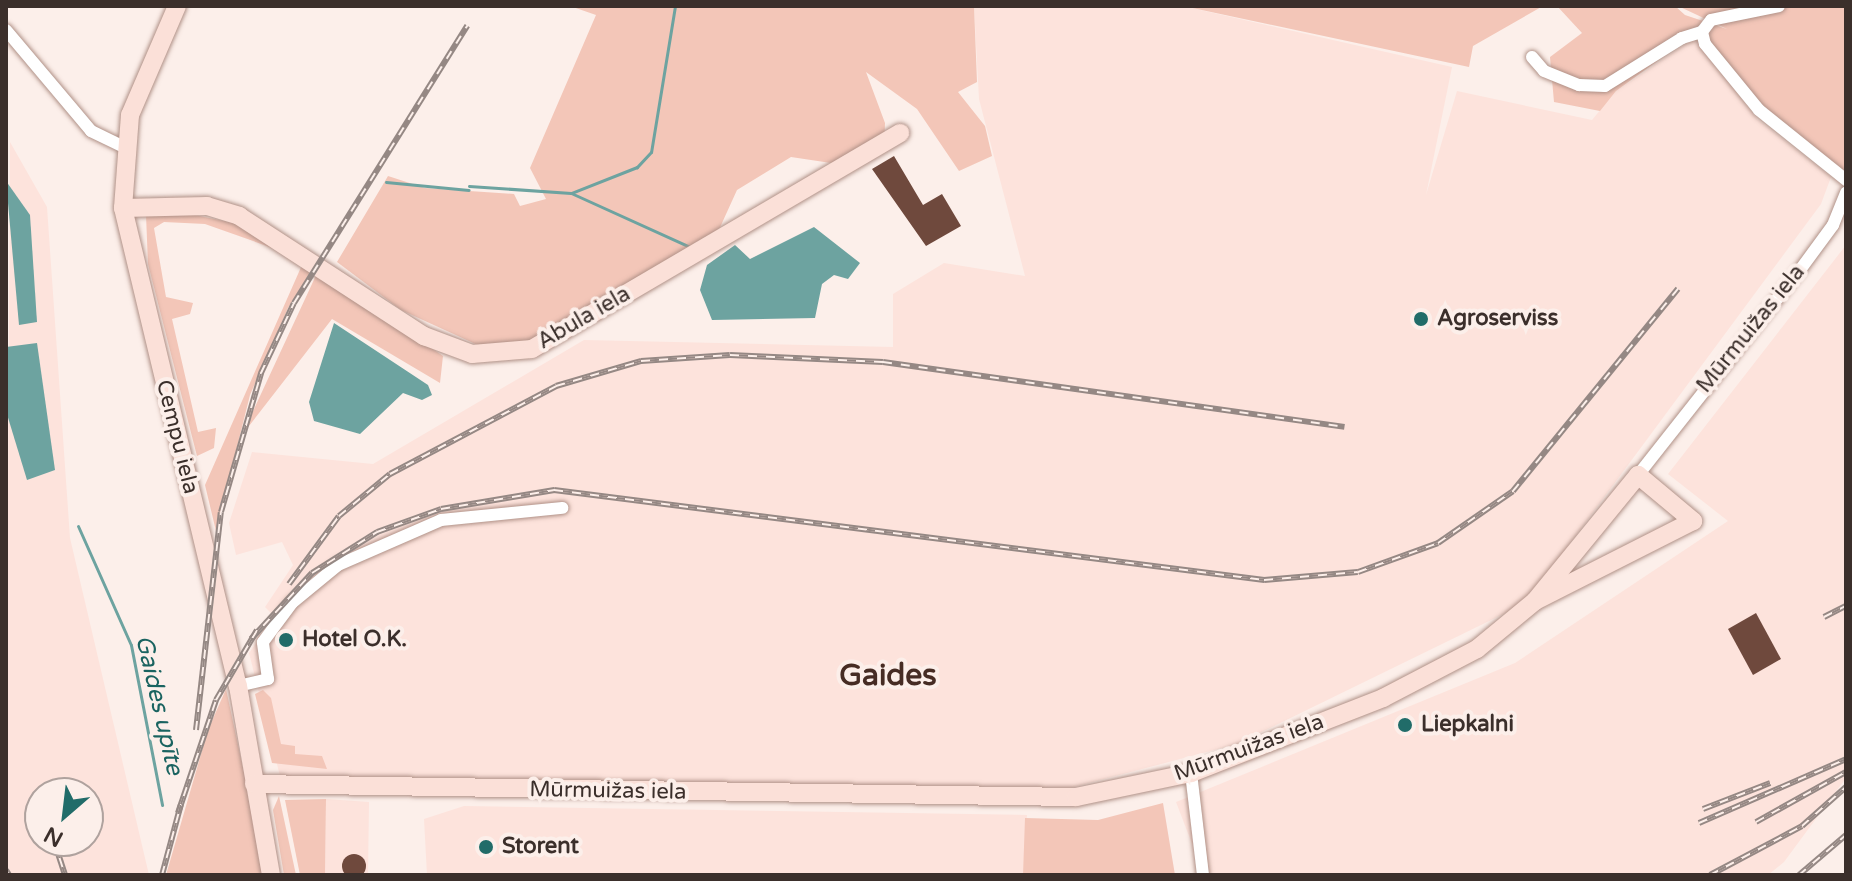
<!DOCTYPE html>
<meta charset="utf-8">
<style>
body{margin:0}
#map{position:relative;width:1852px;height:881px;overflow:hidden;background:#fcefea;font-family:"Varela Round",sans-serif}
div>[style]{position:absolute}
.built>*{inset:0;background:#fde3dc}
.green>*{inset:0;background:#f3c6b8}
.water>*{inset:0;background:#6da3a0}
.stream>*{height:3px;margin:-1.5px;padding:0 1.5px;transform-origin:1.5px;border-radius:1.5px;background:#6da3a0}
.building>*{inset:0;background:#6f493d}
.round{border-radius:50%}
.roads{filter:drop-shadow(0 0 2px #b09187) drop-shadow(0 0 2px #b09187)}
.street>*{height:12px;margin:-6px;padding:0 6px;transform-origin:6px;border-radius:6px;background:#fff}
.secondary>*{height:18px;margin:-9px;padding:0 9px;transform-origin:9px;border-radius:9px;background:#fbe0d8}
.rail>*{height:6px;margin-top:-3px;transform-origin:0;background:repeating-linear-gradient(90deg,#fcefea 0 9px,#958884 0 18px);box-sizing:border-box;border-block:2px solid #958884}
.dots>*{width:22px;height:22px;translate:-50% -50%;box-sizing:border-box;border:4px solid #fcefea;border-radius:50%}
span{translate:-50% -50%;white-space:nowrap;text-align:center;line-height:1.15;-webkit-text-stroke:8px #fcefea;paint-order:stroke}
.street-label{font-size:22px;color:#3b2f2b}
.poi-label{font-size:22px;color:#3b2f2b;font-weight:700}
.left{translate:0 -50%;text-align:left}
.water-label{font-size:24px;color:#1a6360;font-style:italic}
.district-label{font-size:30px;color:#462c24;font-weight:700}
.frame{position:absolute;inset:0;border:8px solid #3b2f2b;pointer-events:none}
.north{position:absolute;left:24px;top:777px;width:80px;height:80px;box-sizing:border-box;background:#fcefea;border:2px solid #afa29e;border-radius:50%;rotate:208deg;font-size:22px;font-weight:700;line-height:32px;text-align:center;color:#3b2f2b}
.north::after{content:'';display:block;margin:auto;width:28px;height:36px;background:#216c69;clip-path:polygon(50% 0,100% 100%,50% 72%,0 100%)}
</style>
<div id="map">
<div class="built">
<i style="clip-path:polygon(974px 6px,1183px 6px,1452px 67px,1426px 195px,1457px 91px,1592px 120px,1616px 91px,1695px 38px,1757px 119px,1831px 177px,1821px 204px,1526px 603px,1237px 744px,1070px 788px,280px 776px,249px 653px,275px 617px,265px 607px,293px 565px,282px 542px,236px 555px,229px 523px,252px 452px,373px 464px,584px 340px,893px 347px,893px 294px,944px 263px,1025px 276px,979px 99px)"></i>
<i style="clip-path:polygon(evenodd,10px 142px,47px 207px,70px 538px,149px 875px,6px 875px,10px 142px,40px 793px,88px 793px,88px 841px,40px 841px,40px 793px)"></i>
<i style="clip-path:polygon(1846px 245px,1846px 778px,1784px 862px,1768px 875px,1204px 875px,1176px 802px,1515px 663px,1728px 521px,1668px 474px)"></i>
<i style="clip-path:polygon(326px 799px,369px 802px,368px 875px,325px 875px)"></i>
<i style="clip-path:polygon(464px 806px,1027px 815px,1024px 875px,427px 875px,424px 819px)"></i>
</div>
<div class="green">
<i style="clip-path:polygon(570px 6px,974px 6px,977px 82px,958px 92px,985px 126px,992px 156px,959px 171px,917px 109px,866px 72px,885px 123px,884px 151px,844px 174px,831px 163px,791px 157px,737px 190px,717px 234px,533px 344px,493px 352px,401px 310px,337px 262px,388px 176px,425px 188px,514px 194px,520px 206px,546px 199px,530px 168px,596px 15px)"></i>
<i style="clip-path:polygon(1183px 6px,1499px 7px,1543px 6px,1473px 46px,1469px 67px)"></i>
<i style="clip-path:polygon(1557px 6px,1675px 6px,1685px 15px,1727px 29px,1678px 6px,1846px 6px,1846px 175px,1766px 114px,1693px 35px,1616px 91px,1600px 111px,1554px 102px,1550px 57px,1582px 33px)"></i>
<i style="clip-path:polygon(190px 214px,239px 224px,281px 251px,205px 224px,164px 222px,154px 228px,166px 297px,193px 303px,190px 314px,172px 319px,198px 432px,216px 428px,214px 448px,197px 456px,148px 264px,146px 215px)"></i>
<i style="clip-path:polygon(302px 265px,314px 268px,288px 308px,250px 395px,216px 531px,205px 485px)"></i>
<i style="clip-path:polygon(318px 271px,443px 356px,440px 383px,332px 319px,242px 435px)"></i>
<i style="clip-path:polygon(226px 689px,266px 875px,166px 875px,208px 730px)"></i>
<i style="clip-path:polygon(263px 690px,271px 698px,281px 744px,295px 746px,295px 754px,322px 756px,327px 769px,272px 763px,255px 694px)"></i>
<i style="clip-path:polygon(279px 796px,296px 875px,284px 875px,273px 810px)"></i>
<i style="clip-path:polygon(326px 799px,325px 875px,300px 875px,285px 800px)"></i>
<i style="clip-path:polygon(1163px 803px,1175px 875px,1023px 875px,1025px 818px,1098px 820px)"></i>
</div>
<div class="water">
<i style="clip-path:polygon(6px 181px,30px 215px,37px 322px,19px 325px)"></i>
<i style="clip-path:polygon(814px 227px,860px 263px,848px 279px,834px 275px,822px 284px,815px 318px,712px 320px,700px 290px,707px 265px,735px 245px,750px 259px)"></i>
<i style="clip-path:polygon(334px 323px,428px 385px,432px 395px,422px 400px,403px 393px,360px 434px,314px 421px,309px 402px)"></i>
<i style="clip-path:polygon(37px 343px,55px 470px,27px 480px,6px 411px,6px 347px)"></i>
</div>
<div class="stream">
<i style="left:675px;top:6px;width:148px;rotate:99.3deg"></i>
<i style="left:651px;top:152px;width:21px;rotate:133deg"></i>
<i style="left:637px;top:167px;width:71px;rotate:158.5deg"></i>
<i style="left:571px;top:193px;width:131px;rotate:24.4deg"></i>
<i style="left:386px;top:182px;width:83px;rotate:5.5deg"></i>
<i style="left:469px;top:186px;width:102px;rotate:3.9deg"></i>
<i style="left:78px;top:526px;width:130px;rotate:66deg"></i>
<i style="left:131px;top:645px;width:163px;rotate:79deg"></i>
</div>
<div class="building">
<i style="clip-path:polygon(894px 156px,923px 205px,942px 194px,961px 226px,926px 246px,872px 169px)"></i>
<i style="clip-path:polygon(1756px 613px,1781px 659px,1753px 675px,1728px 629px)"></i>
<i class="round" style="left:342px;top:854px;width:24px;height:24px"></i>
</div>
<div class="roads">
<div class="street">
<i style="left:1779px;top:6px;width:69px;rotate:168.4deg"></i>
<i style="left:1711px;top:20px;width:15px;rotate:127deg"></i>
<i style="left:1702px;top:32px;width:12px;rotate:76deg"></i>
<i style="left:1705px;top:44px;width:85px;rotate:50.7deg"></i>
<i style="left:1759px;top:110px;width:112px;rotate:38.8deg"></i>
<i style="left:6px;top:30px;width:132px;rotate:49.9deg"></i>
<i style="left:91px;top:131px;width:37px;rotate:26deg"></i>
<i style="left:1532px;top:57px;width:18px;rotate:49deg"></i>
<i style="left:1544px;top:71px;width:38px;rotate:22deg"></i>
<i style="left:1579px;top:85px;width:26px;rotate:2deg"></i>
<i style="left:1605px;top:86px;width:91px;rotate:-31.9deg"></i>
<i style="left:1682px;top:38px;width:21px;rotate:-17deg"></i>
<i style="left:1638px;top:475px;width:261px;rotate:-51.7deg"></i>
<i style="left:1800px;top:270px;width:56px;rotate:-53.7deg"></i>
<i style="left:1833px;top:225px;width:35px;rotate:-68deg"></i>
<i style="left:238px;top:686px;width:31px;rotate:-13deg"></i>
<i style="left:268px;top:679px;width:37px;rotate:-98deg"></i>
<i style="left:263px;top:642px;width:49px;rotate:-53.4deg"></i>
<i style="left:292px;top:603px;width:60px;rotate:-39.6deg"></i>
<i style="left:338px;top:565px;width:112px;rotate:-23.6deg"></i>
<i style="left:441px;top:520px;width:122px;rotate:-5.7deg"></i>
<i style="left:1191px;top:773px;width:103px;rotate:83.3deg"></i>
</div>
<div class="secondary">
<i style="left:177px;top:6px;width:119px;rotate:113.3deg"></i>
<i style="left:130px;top:115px;width:93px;rotate:94.3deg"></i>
<i style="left:123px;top:208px;width:492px;rotate:76.5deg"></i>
<i style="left:238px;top:686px;width:192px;rotate:80.1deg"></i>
<i style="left:123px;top:208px;width:84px;rotate:-1.4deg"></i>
<i style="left:207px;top:206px;width:34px;rotate:17deg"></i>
<i style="left:239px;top:216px;width:221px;rotate:33deg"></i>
<i style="left:424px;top:336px;width:51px;rotate:20.6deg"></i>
<i style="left:472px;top:354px;width:60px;rotate:-4.8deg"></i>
<i style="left:532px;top:349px;width:427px;rotate:-30.4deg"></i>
<i style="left:254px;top:784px;width:822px;rotate:0.91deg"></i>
<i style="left:1076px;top:797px;width:117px;rotate:-11.8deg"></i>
<i style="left:1191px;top:773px;width:206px;rotate:-21.3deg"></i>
<i style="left:1383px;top:698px;width:106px;rotate:-27.5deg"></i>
<i style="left:1477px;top:649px;width:75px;rotate:-39.6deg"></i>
<i style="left:1535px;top:601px;width:163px;rotate:-50.7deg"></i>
<i style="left:1638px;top:475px;width:72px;rotate:39.9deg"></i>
<i style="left:1693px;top:521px;width:177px;rotate:153.1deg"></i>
</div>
</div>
<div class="rail">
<i style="left:289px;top:584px;width:84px;rotate:-53.7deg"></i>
<i style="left:339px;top:516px;width:66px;rotate:-39.5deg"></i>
<i style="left:390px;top:474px;width:188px;rotate:-27.9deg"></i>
<i style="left:556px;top:386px;width:89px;rotate:-16.4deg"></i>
<i style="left:641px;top:361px;width:89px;rotate:-3.9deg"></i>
<i style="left:730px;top:355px;width:153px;rotate:2.6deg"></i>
<i style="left:883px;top:362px;width:466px;rotate:8deg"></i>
<i style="left:1824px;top:617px;width:25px;rotate:-27deg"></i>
<i style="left:251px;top:639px;width:90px;rotate:-47.3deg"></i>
<i style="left:312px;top:573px;width:77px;rotate:-32.2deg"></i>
<i style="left:377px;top:532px;width:68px;rotate:-19.8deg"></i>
<i style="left:441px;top:509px;width:115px;rotate:-9.5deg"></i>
<i style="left:554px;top:490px;width:716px;rotate:7.22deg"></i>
<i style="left:1264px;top:580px;width:94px;rotate:-4.9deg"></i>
<i style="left:1358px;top:572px;width:85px;rotate:-19.9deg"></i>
<i style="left:1438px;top:543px;width:91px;rotate:-34.7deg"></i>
<i style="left:1513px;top:491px;width:261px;rotate:-50.8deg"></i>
<i style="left:196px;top:730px;width:219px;rotate:-83.5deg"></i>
<i style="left:221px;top:512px;width:145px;rotate:-73.9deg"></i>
<i style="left:261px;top:373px;width:77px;rotate:-64.8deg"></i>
<i style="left:294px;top:303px;width:327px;rotate:-58deg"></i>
<i style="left:1703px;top:809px;width:72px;rotate:-21.2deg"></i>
<i style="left:178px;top:813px;width:119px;rotate:-71.4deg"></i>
<i style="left:216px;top:700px;width:81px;rotate:-59.6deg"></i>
<i style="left:1756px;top:822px;width:103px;rotate:-29.1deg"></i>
<i style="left:1699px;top:823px;width:160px;rotate:-23.5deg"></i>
<i style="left:54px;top:841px;width:36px;rotate:72deg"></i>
<i style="left:6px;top:870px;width:6px;rotate:59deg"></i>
<i style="left:162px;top:875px;width:73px;rotate:-75deg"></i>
<i style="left:1710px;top:875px;width:104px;rotate:-28deg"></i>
<i style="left:1802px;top:826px;width:59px;rotate:-41.6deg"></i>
<i style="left:1799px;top:875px;width:62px;rotate:-40.4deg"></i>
</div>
<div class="dots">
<i style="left:1421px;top:319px;background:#216c69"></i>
<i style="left:286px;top:640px;background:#216c69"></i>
<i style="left:1405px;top:725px;background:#216c69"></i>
<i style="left:486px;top:847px;background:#216c69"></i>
</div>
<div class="street-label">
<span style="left:584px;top:318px;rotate:-30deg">Abula iela</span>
<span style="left:1751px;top:329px;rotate:-51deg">Mūrmuižas iela</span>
<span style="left:177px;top:437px;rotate:76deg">Cempu iela</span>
<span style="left:1249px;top:748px;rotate:-20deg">Mūrmuižas iela</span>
<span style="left:608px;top:791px;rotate:1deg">Mūrmuižas iela</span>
</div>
<div class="poi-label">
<span class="left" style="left:1437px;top:319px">Agroserviss</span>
<span class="left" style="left:302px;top:640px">Hotel O.K.</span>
<span class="left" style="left:1421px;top:725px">Liepkalni</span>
<span class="left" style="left:502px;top:847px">Storent</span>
</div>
<div class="water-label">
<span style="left:159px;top:705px;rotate:77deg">Gaides upīte</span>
</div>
<div class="district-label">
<span style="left:888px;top:676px">Gaides</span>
</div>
<div class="frame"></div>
<div class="north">N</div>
</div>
